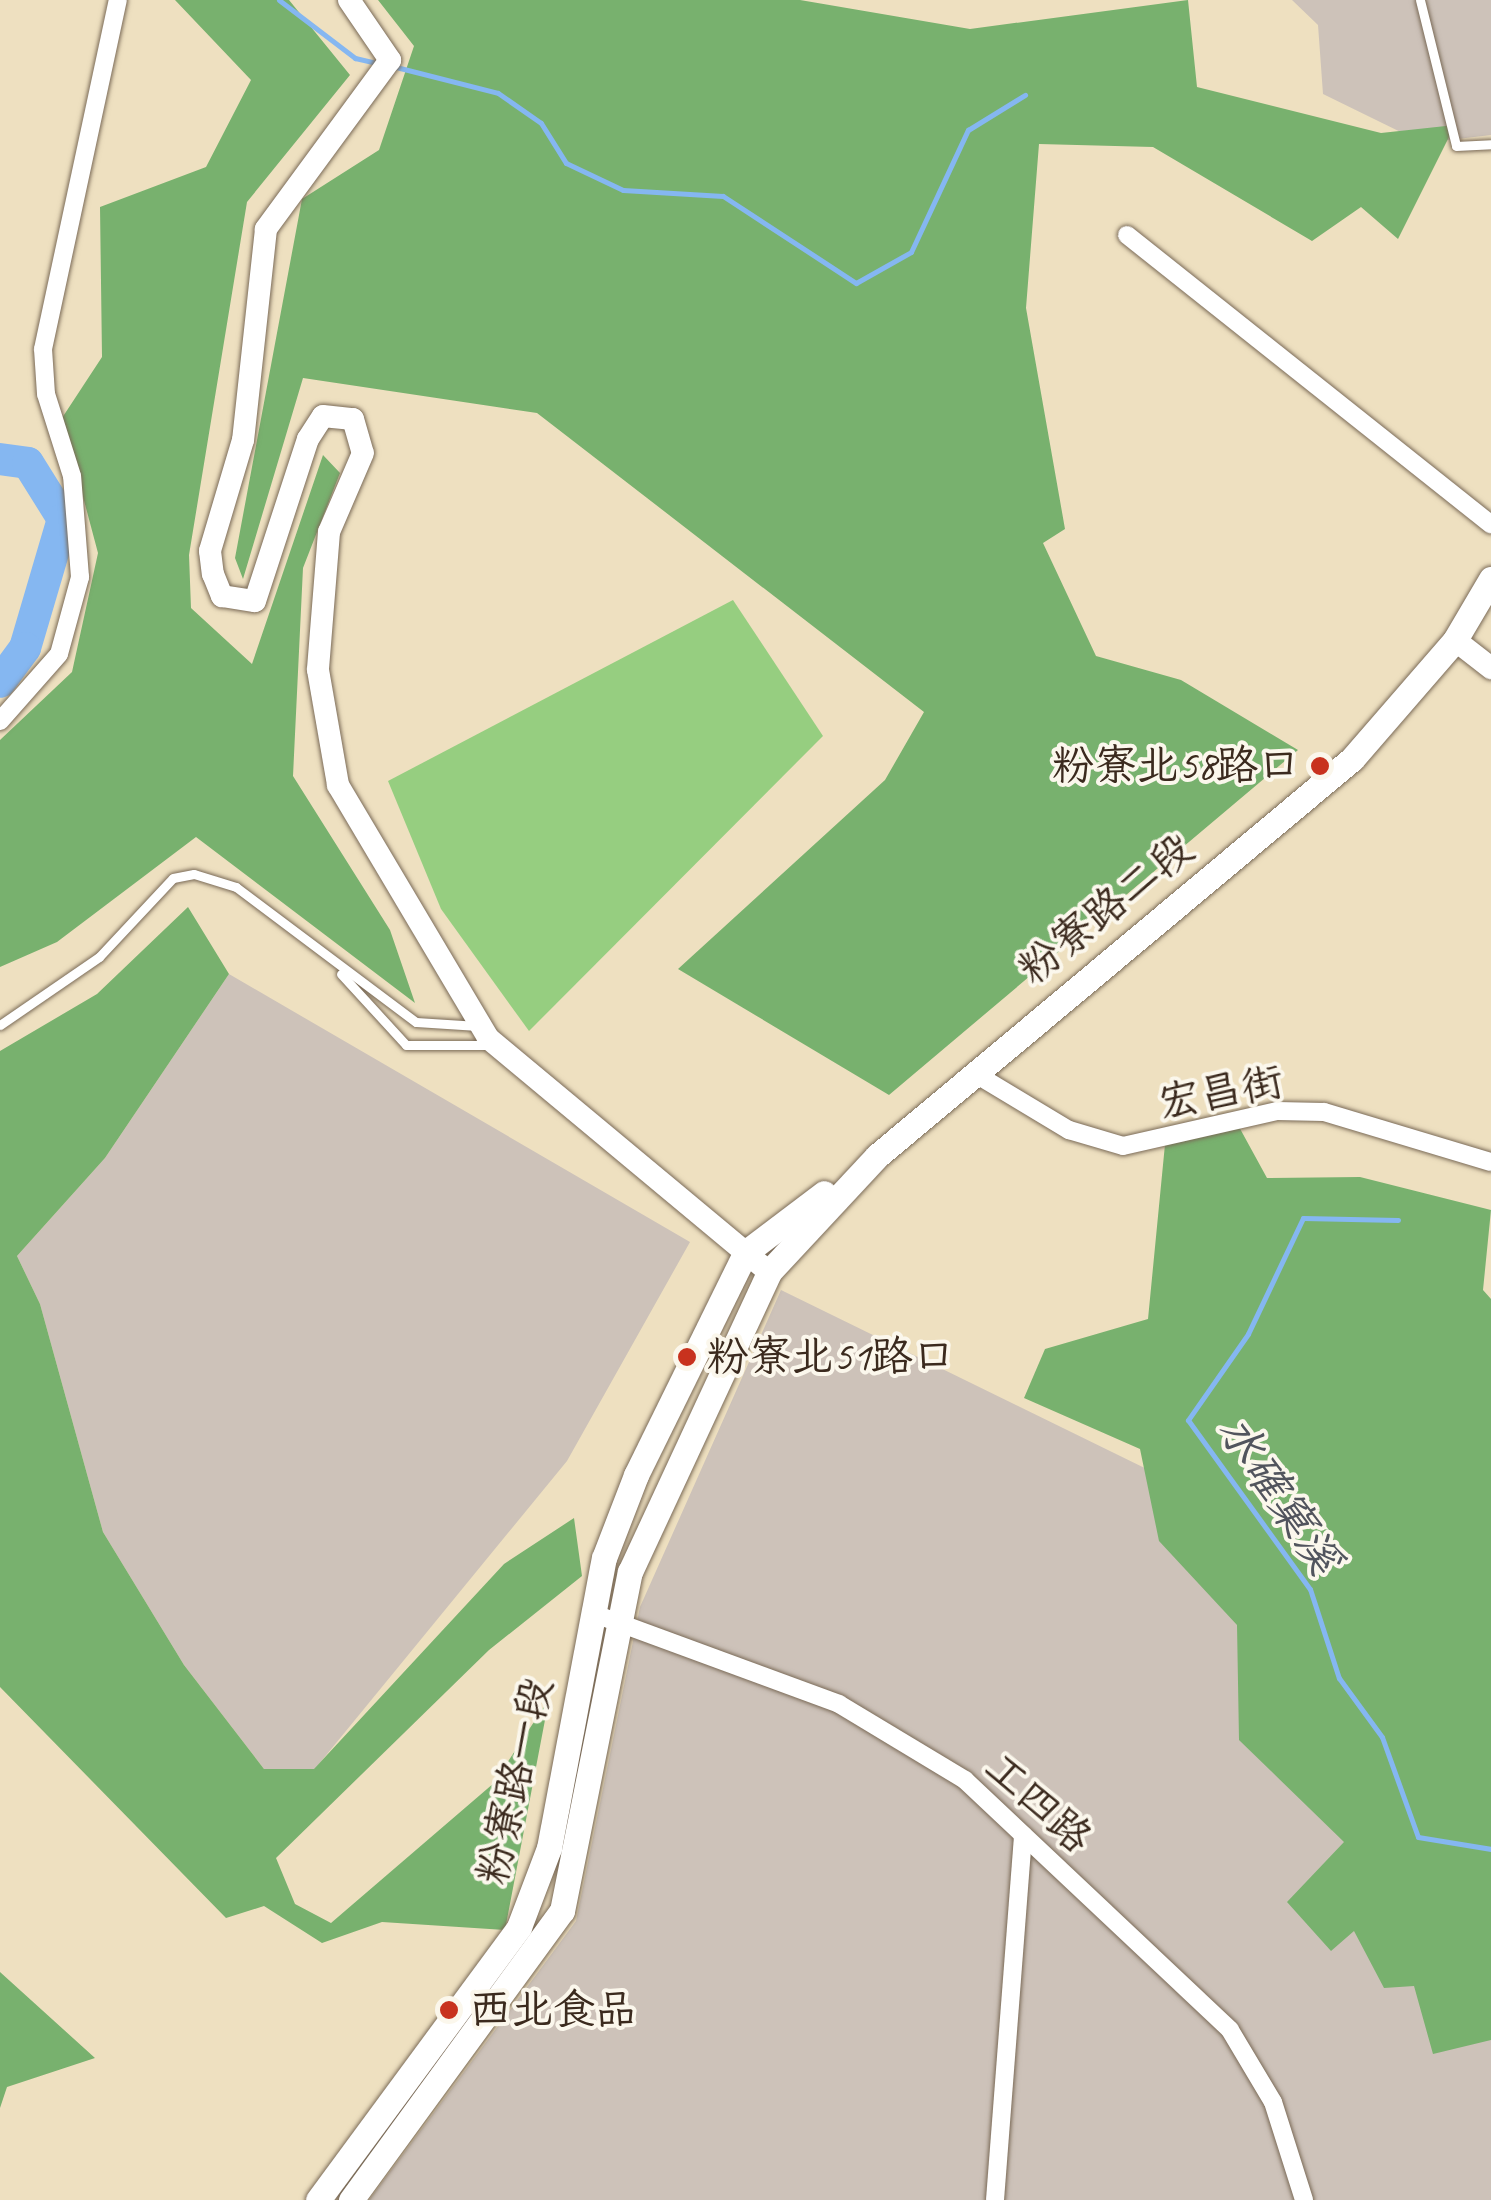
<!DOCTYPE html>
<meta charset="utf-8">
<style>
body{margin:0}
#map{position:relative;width:1491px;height:2200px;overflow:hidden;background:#eee0c0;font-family:Caveat,"LXGW WenKai TC",sans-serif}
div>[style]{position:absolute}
.industrial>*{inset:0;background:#cdc2b9}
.green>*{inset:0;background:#96ce80}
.forest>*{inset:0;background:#78b16e}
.stream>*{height:5px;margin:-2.5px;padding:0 2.5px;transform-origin:2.5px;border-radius:2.5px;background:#85b7f1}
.river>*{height:32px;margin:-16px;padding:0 16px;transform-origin:16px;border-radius:16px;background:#85b7f1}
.roads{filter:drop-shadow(0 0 2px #7a6a57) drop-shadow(0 0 2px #7a6a57)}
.service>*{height:9px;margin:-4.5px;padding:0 4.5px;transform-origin:4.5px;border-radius:4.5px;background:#fff}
.minor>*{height:18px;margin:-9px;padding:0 9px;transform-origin:9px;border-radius:9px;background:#fff}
.tertiary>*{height:22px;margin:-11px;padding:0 11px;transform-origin:11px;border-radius:11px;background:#fff}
.secondary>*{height:25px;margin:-12.5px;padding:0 12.5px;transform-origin:12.5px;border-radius:12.5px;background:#fff}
.dots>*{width:28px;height:28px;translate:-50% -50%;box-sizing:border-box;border:5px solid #fbf7ec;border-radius:50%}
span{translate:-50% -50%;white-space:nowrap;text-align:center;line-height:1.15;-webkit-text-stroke:8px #fbf7ec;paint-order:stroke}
.poi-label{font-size:42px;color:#3b2a1e}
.right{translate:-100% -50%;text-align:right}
.left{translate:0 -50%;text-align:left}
.street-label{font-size:42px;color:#3b2a1e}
.water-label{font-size:45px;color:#51545d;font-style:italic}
</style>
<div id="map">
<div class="industrial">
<i style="clip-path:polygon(1292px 0,1491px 0,1491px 135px,1423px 143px,1323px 94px,1318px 25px)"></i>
<i style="clip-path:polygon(229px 974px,690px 1242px,567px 1461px,314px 1770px,264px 1769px,184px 1665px,103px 1532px,40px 1304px,17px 1256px,105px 1158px)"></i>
<i style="clip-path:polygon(781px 1290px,1210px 1500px,1491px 2000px,1491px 2200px,369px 2200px,576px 1921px,640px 1607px)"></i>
</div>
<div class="green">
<i style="clip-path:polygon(733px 600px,823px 736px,529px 1031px,441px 909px,388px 781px)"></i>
</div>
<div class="forest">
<i style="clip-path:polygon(175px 0,289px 0,350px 75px,247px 202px,189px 555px,191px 608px,252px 664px,323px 455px,340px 473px,303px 568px,293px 776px,390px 930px,415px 1003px,196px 837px,57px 942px,0 967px,0 740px,72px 672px,98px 553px,62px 418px,102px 357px,100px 207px,206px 167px,251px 80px)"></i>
<i style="clip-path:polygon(378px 0,800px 0,970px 29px,1188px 0,1197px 87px,1381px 133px,1455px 125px,1398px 239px,1361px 207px,1312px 241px,1153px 147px,1039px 144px,1026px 308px,1065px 529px,1043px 543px,1096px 656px,1181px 680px,1298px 750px,889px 1095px,678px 969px,885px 780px,924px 712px,537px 413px,303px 378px,243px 579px,235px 558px,302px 199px,379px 150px,414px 46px)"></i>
<i style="clip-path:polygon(188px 907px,229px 974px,105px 1158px,17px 1256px,40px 1304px,103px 1532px,184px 1665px,264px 1769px,314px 1769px,504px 1564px,574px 1518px,582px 1576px,489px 1650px,276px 1858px,295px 1904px,331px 1923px,494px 1783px,549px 1699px,505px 1930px,382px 1922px,322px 1943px,264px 1906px,226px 1918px,0 1687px,0 1051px,97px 994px)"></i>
<i style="clip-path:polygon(1238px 1125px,1267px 1178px,1360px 1177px,1491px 1210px,1483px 1290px,1491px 1299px,1491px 2040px,1433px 2054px,1414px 1986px,1384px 1988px,1354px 1931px,1331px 1951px,1287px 1902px,1344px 1842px,1239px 1740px,1237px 1625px,1159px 1541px,1140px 1449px,1024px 1398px,1045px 1349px,1148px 1319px,1166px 1134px)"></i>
<i style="clip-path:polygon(0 1972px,95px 2058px,7px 2087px,0 2108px)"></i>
</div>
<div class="stream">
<i style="left:279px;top:0;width:96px;rotate:37.3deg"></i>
<i style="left:355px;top:58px;width:26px;rotate:13deg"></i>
<i style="left:396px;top:67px;width:105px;rotate:14.3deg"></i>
<i style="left:498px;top:93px;width:52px;rotate:34.9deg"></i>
<i style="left:541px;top:123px;width:47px;rotate:58deg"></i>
<i style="left:566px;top:163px;width:63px;rotate:25.3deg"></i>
<i style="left:623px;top:190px;width:100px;rotate:3.4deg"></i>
<i style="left:723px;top:196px;width:159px;rotate:33.2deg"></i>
<i style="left:856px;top:283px;width:63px;rotate:-29.4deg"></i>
<i style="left:911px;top:252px;width:135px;rotate:-65deg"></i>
<i style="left:968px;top:130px;width:67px;rotate:-31.6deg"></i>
<i style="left:1398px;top:1220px;width:95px;rotate:-178.8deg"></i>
<i style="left:1303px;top:1218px;width:128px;rotate:115.4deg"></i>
<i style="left:1248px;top:1334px;width:105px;rotate:124.9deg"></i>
<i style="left:1188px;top:1420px;width:208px;rotate:54.2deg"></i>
<i style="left:1310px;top:1589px;width:94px;rotate:72deg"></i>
<i style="left:1339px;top:1678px;width:73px;rotate:53.9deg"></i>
<i style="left:1382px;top:1737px;width:106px;rotate:70.2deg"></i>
<i style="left:1418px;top:1837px;width:74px;rotate:9.3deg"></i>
</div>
<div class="river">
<i style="left:0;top:459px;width:28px;rotate:8deg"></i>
<i style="left:28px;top:463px;width:66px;rotate:58deg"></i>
<i style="left:63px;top:519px;width:134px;rotate:106.4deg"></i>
<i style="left:25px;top:648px;width:42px;rotate:126.3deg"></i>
</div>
<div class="roads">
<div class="service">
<i style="left:1420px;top:0;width:150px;rotate:76.1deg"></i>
<i style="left:1456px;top:146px;width:35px;rotate:-3deg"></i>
<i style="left:341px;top:974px;width:96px;rotate:47.5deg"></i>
<i style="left:406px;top:1045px;width:87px"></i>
<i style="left:0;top:1025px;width:120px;rotate:-34.5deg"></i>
<i style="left:99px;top:957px;width:108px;rotate:-46.9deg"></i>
<i style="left:173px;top:878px;width:21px;rotate:-11deg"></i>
<i style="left:194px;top:874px;width:44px;rotate:17.2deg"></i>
<i style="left:236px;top:887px;width:225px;rotate:36.9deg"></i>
<i style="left:416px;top:1022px;width:62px;rotate:3.7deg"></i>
</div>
<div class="minor">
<i style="left:1127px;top:235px;width:465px;rotate:38.5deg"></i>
<i style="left:0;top:721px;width:89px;rotate:-48.6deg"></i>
<i style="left:59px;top:654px;width:80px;rotate:-74.7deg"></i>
<i style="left:80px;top:577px;width:101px;rotate:-94.5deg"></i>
<i style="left:72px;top:476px;width:86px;rotate:-107.6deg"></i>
<i style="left:46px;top:394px;width:45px;rotate:-93.8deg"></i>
<i style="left:43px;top:349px;width:357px;rotate:-77.9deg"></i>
<i style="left:974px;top:1073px;width:111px;rotate:31deg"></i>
<i style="left:1069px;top:1130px;width:56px;rotate:16.5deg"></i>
<i style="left:1123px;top:1146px;width:158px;rotate:-12.8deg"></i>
<i style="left:1277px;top:1111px;width:47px;rotate:1.2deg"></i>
<i style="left:1324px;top:1112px;width:174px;rotate:16.7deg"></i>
<i style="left:592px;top:1613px;width:263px;rotate:20.2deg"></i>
<i style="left:839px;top:1704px;width:147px;rotate:31.1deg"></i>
<i style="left:965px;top:1780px;width:364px;rotate:43.3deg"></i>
<i style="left:1230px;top:2030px;width:84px;rotate:59.2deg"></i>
<i style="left:1273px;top:2102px;width:103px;rotate:72.4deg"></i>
<i style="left:995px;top:2200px;width:366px;rotate:-85.6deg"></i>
</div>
<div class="tertiary">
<i style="left:349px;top:0;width:73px;rotate:55.7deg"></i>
<i style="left:390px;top:60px;width:210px;rotate:126.3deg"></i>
<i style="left:266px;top:229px;width:212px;rotate:96.2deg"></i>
<i style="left:243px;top:440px;width:116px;rotate:106.6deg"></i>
<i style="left:210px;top:551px;width:23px;rotate:83deg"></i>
<i style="left:213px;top:574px;width:24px;rotate:68deg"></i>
<i style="left:222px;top:596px;width:33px;rotate:9deg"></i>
<i style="left:255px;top:601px;width:170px;rotate:-71.9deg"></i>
<i style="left:308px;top:439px;width:27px;rotate:-57deg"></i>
<i style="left:323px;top:416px;width:30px;rotate:6deg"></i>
<i style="left:353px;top:419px;width:35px;rotate:74deg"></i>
<i style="left:363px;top:453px;width:86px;rotate:113.3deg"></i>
<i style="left:329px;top:532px;width:138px;rotate:94.6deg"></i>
<i style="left:318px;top:670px;width:117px;rotate:80.1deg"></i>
<i style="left:338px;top:785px;width:294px;rotate:59.3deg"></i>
<i style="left:488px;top:1038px;width:366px;rotate:39.8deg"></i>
<i style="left:1455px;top:640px;width:46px;rotate:37.9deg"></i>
</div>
<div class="secondary">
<i style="left:318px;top:2200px;width:339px;rotate:-53.6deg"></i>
<i style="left:519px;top:1927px;width:85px;rotate:-69.2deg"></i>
<i style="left:549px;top:1848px;width:295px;rotate:-79.3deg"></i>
<i style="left:604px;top:1558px;width:89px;rotate:-68.9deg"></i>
<i style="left:636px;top:1475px;width:247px;rotate:-63.8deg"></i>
<i style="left:745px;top:1253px;width:99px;rotate:-37.2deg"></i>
<i style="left:351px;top:2200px;width:358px;rotate:-53.9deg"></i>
<i style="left:562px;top:1911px;width:346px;rotate:-78.7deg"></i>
<i style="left:630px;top:1572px;width:331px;rotate:-65.1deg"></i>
<i style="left:769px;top:1272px;width:158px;rotate:-47deg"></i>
<i style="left:877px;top:1156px;width:619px;rotate:-39.89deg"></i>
<i style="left:1352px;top:759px;width:157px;rotate:-49.1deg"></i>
<i style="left:1455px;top:640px;width:71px;rotate:-59.5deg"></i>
</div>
</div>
<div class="dots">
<i style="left:1320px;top:766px;background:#c8321e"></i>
<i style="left:687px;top:1357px;background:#c8321e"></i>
<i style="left:449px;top:2010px;background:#c8321e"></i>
</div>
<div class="poi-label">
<span class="right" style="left:1300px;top:766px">粉寮北58路口</span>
<span class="left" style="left:707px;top:1357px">粉寮北51路口</span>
<span class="left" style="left:469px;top:2010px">西北食品</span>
</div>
<div class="street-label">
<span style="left:1106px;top:909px;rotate:-39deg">粉寮路二段</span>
<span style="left:1221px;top:1093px;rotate:-11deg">宏昌街</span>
<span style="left:515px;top:1781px;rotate:-77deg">粉寮路一段</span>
<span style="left:1038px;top:1803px;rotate:42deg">工四路</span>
</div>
<div class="water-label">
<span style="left:1279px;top:1495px;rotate:56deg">水確窠溪</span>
</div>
</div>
